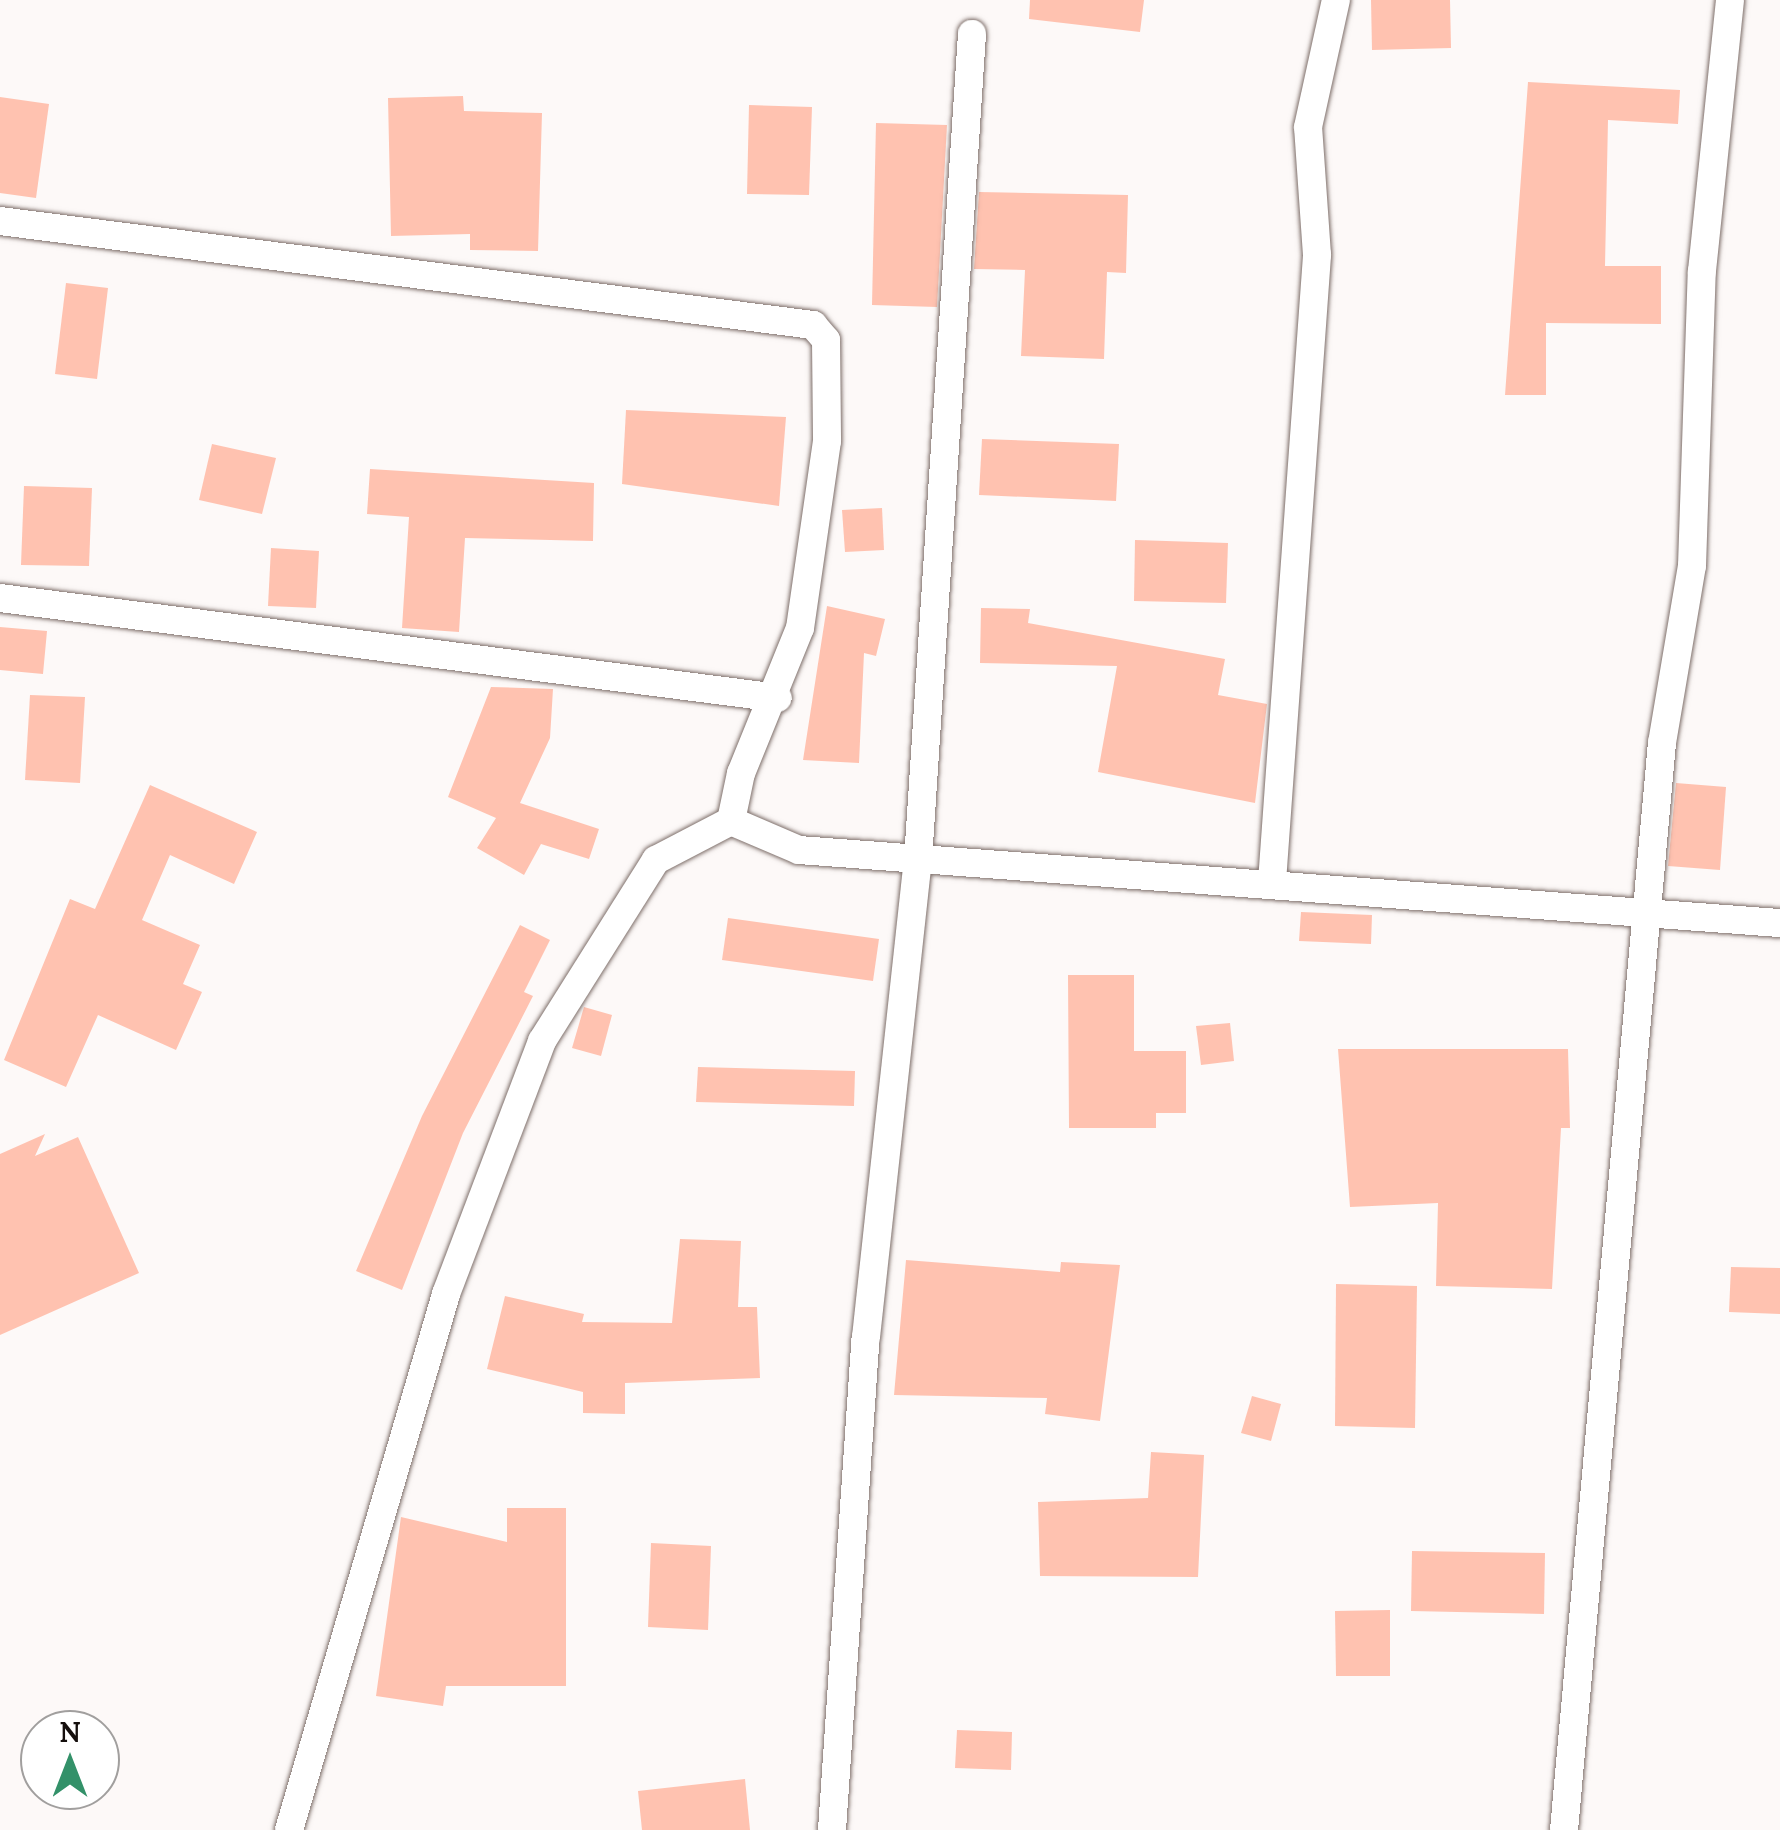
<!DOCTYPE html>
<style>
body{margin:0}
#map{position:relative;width:1780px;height:1830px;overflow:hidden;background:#fdf9f8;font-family:Lora,serif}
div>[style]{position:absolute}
.building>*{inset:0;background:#ffc2b0}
.roads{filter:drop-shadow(0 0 2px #7e6f6a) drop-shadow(0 0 2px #7e6f6a)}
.minor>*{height:28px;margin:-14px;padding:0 14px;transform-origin:14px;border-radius:14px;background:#fff}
span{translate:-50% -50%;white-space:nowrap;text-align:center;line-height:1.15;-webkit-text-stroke:8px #fff;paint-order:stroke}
.north{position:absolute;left:20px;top:1710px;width:100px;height:100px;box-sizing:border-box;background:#fff;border:2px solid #a19f9e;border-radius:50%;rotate:0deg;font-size:28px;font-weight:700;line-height:40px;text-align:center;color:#150f0d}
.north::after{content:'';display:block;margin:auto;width:35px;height:45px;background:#339169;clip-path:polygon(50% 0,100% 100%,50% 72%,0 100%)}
</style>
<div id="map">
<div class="building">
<i style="clip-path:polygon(1030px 0,1144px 0,1140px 32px,1029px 19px)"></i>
<i style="clip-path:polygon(1371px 0,1450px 0,1451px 48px,1372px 50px)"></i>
<i style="clip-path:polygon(1528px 82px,1680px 90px,1678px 124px,1608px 120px,1605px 266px,1661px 266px,1661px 324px,1546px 323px,1546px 395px,1505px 395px)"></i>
<i style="clip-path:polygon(463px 96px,464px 111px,542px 113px,538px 251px,470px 250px,470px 234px,391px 236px,388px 98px)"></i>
<i style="clip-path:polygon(0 97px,49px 104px,36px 198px,0 193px)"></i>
<i style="clip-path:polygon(749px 105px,812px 107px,809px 195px,747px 194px)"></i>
<i style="clip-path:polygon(876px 123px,947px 125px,937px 307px,872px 305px)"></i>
<i style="clip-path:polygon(979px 192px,1128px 195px,1126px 273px,1107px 272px,1104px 359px,1021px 356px,1025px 270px,974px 269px)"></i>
<i style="clip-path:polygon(66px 283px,108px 288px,97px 379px,55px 374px)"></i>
<i style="clip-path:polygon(626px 410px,786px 417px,779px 506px,622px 484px)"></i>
<i style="clip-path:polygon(982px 439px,1119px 444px,1116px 501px,979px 495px)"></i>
<i style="clip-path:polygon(212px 444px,276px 458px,262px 514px,199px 500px)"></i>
<i style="clip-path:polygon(370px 469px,594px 483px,593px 541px,465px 538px,459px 632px,402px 628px,409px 517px,367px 514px)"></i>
<i style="clip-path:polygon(24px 486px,92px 488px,89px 566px,21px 565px)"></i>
<i style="clip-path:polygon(882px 508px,884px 550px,845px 552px,842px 510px)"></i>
<i style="clip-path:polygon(1135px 540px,1228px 543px,1226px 603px,1134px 601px)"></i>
<i style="clip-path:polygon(271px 548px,319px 551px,316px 608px,268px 606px)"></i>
<i style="clip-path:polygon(827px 606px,885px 619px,876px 656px,864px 653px,859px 763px,803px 760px)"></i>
<i style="clip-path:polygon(981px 608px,1030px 609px,1028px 623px,1225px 659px,1218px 695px,1267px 704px,1255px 803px,1098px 772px,1117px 666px,980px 663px)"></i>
<i style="clip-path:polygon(0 627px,47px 631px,43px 674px,0 670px)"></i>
<i style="clip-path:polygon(491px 687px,553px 689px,550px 738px,520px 803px,599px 829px,589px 859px,541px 844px,524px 875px,477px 848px,496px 818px,448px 797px)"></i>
<i style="clip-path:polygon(30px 695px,85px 697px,80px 783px,25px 780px)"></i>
<i style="clip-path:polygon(1676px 783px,1726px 787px,1720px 870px,1668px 866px)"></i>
<i style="clip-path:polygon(150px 785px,257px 832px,234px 884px,170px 855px,142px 920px,200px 945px,183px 984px,202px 992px,176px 1050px,98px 1015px,66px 1087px,4px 1060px,70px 899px,95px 909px)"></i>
<i style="clip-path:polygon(1301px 912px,1372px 915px,1371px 944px,1299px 941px)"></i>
<i style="clip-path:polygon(728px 918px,879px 939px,873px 981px,722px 960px)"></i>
<i style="clip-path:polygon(520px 925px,550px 940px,524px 992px,533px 996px,463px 1133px,402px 1290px,356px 1271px,422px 1116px)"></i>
<i style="clip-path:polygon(1068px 975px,1134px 975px,1134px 1051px,1186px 1051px,1186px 1113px,1156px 1113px,1156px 1128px,1069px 1128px)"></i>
<i style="clip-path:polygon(584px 1007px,612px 1015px,601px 1056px,572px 1048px)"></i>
<i style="clip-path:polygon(1230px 1023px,1234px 1061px,1201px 1065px,1196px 1026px)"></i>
<i style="clip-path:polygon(1338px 1049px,1568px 1049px,1570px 1128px,1561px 1128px,1552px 1289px,1436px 1286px,1438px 1203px,1350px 1207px)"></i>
<i style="clip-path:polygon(698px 1067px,855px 1071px,854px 1106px,696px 1102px)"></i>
<i style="clip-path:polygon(45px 1134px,35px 1156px,78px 1137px,139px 1273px,0 1335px,0 1154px)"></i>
<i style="clip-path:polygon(680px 1239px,741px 1241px,738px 1307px,757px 1307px,760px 1378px,625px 1383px,625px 1414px,583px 1413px,583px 1392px,487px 1369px,505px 1296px,584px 1314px,582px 1322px,672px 1323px)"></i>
<i style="clip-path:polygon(906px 1260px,1060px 1272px,1061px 1262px,1120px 1265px,1100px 1421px,1045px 1414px,1047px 1398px,894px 1395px)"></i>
<i style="clip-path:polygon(1731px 1267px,1780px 1268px,1780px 1314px,1729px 1312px)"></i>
<i style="clip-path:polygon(1336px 1284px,1417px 1286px,1415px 1428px,1335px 1426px)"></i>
<i style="clip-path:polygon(1252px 1396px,1281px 1404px,1271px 1441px,1241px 1433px)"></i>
<i style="clip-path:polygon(1151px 1452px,1204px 1455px,1198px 1577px,1040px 1576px,1038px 1502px,1148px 1498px)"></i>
<i style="clip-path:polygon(507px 1508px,566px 1508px,566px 1686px,446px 1686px,443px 1706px,376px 1696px,401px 1517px,507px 1542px)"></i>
<i style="clip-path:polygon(651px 1543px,711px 1546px,708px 1630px,648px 1627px)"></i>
<i style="clip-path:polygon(1412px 1551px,1545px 1553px,1544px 1614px,1411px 1611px)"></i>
<i style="clip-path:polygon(1390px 1610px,1390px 1676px,1336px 1676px,1335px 1611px)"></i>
<i style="clip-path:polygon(957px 1730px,1012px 1732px,1011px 1770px,955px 1768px)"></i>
<i style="clip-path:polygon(745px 1779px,750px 1830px,642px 1830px,638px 1791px)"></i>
</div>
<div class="roads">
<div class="minor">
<i style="left:0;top:221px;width:820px;rotate:7.29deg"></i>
<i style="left:813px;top:325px;width:20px;rotate:49deg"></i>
<i style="left:826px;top:340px;width:101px;rotate:89.4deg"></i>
<i style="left:827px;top:441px;width:189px;rotate:98.2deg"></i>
<i style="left:800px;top:628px;width:157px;rotate:112.1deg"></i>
<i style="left:741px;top:773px;width:49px;rotate:101.8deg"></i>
<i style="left:0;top:598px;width:784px;rotate:7.32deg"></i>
<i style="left:731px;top:821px;width:74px;rotate:23.1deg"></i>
<i style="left:799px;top:850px;width:984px;rotate:4.26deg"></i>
<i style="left:1272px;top:882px;width:629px;rotate:-85.89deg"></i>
<i style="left:1317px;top:255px;width:128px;rotate:-94deg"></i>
<i style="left:1308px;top:127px;width:130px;rotate:-77.6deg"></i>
<i style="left:289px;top:1830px;width:559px;rotate:-73.67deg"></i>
<i style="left:446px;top:1294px;width:271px;rotate:-69.2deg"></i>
<i style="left:542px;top:1041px;width:214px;rotate:-57.8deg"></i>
<i style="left:656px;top:860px;width:85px;rotate:-27.5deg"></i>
<i style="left:832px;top:1830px;width:494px;rotate:-86.1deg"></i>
<i style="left:866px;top:1337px;width:480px;rotate:-83.8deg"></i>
<i style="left:918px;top:860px;width:828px;rotate:-86.26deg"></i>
<i style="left:1564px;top:1830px;width:1091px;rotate:-84.85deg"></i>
<i style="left:1662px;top:743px;width:180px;rotate:-80.4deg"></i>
<i style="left:1692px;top:566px;width:295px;rotate:-88.1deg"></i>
<i style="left:1702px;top:271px;width:272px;rotate:-84.1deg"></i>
</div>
</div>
<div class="north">N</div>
</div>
